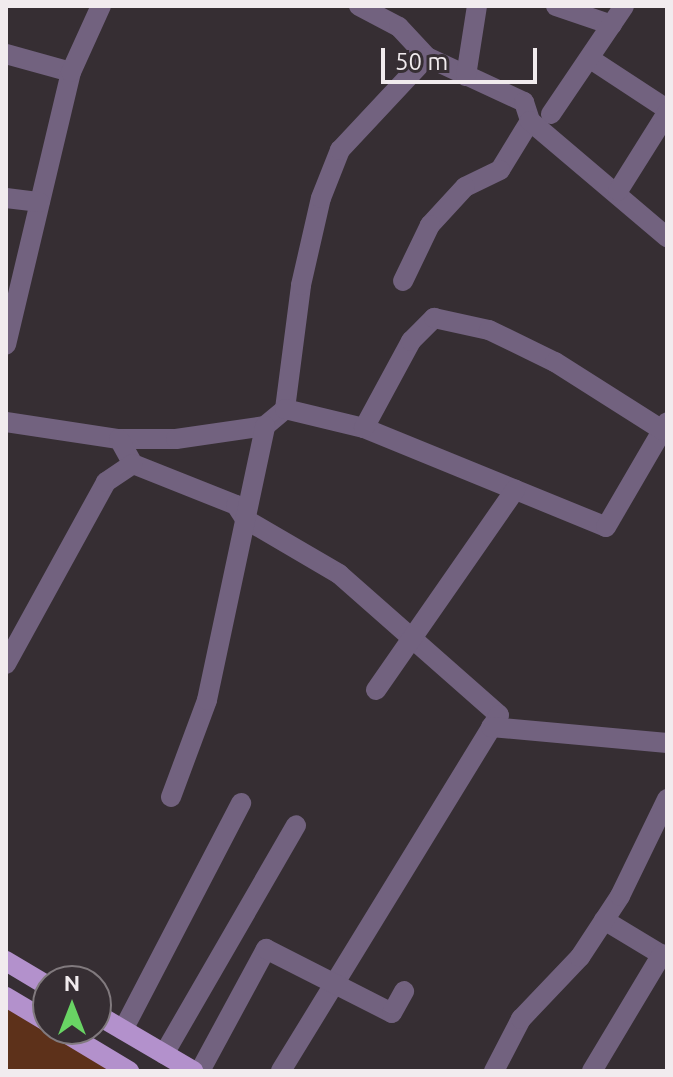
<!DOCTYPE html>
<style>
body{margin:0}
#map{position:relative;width:673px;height:1077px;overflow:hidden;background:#362e33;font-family:Ubuntu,sans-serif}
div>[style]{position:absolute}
.green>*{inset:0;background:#5d311a}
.minor>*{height:20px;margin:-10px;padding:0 10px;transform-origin:10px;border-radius:10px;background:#72627f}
.primary>*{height:20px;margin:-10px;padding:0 10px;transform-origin:10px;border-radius:10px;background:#b391cc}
span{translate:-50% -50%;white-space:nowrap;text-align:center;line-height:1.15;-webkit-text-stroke:6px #362e33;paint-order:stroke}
.frame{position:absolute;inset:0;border:8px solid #f1ebee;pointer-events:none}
.north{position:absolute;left:32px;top:965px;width:80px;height:80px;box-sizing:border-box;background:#362e33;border:2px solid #817a7e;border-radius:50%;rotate:0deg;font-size:22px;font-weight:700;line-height:32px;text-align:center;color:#f1ebee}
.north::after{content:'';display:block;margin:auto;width:28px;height:36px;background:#69d464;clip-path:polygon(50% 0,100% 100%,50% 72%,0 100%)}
.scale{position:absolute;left:381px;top:48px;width:156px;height:36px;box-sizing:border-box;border:4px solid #f1ebee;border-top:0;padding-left:10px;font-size:24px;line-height:28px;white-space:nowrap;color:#f1ebee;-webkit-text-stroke:6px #362e33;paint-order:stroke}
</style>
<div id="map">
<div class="green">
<i style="clip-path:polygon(6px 997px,129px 1071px,6px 1071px)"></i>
</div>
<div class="minor">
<i style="left:359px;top:6px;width:45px;rotate:27.7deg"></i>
<i style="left:399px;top:27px;width:41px;rotate:47deg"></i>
<i style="left:427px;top:57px;width:107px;rotate:24.9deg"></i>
<i style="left:524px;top:102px;width:20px;rotate:72deg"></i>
<i style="left:530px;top:121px;width:57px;rotate:121.5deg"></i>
<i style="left:500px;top:170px;width:39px;rotate:154deg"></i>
<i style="left:465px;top:187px;width:52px;rotate:132.6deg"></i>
<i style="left:430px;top:225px;width:62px;rotate:115.7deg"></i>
<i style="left:556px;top:6px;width:59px;rotate:18.7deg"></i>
<i style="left:6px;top:54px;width:67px;rotate:15.5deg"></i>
<i style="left:71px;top:72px;width:280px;rotate:103.4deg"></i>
<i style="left:592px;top:60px;width:90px;rotate:33.2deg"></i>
<i style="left:71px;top:72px;width:72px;rotate:-65.6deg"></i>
<i style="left:466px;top:76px;width:71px;rotate:-81.1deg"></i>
<i style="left:551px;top:114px;width:130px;rotate:-55.9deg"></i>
<i style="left:530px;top:121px;width:180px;rotate:40.3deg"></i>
<i style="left:618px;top:191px;width:92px;rotate:-57.9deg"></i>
<i style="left:6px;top:198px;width:34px;rotate:7deg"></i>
<i style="left:285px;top:409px;width:125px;rotate:-82.6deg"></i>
<i style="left:301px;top:285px;width:89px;rotate:-77.1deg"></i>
<i style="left:321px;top:198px;width:52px;rotate:-68.4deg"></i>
<i style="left:340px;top:150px;width:127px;rotate:-46.9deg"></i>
<i style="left:6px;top:422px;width:114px;rotate:8.6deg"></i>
<i style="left:119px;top:439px;width:57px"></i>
<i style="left:176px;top:439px;width:90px;rotate:-8.3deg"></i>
<i style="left:265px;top:426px;width:26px;rotate:-40deg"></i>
<i style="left:285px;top:409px;width:81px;rotate:13.5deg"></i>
<i style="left:364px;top:428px;width:261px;rotate:22.2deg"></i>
<i style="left:606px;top:527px;width:121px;rotate:-59.8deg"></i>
<i style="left:364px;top:428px;width:99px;rotate:-61.6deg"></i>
<i style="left:411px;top:341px;width:33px;rotate:-45deg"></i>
<i style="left:434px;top:318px;width:56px;rotate:12.3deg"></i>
<i style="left:489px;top:330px;width:73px;rotate:25.9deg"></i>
<i style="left:555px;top:362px;width:127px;rotate:32.4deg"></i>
<i style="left:119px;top:439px;width:29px;rotate:61deg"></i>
<i style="left:133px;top:464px;width:111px;rotate:21.7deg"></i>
<i style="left:236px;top:505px;width:17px;rotate:57deg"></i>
<i style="left:245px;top:519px;width:109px;rotate:30.3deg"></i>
<i style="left:339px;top:574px;width:213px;rotate:41.4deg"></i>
<i style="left:499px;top:715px;width:417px;rotate:121.5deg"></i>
<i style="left:6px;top:664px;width:208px;rotate:-61.2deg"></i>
<i style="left:106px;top:482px;width:32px;rotate:-34deg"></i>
<i style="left:376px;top:690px;width:244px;rotate:-55.2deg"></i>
<i style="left:491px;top:727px;width:177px;rotate:5.2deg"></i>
<i style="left:171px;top:797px;width:103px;rotate:-69.6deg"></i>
<i style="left:207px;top:700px;width:280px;rotate:-78deg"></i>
<i style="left:604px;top:920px;width:74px;rotate:31.1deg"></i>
<i style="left:123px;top:1030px;width:256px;rotate:-62.5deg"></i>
<i style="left:164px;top:1054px;width:264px;rotate:-60deg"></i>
<i style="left:200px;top:1071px;width:139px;rotate:-61.6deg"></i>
<i style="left:266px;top:949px;width:141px;rotate:26.9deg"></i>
<i style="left:392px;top:1013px;width:25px;rotate:-61deg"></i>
<i style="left:494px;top:1071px;width:59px;rotate:-62.6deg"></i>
<i style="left:521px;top:1019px;width:86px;rotate:-46.4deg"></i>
<i style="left:580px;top:957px;width:73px;rotate:-56.7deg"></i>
<i style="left:620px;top:896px;width:108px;rotate:-64.1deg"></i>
<i style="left:592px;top:1071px;width:136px;rotate:-59.1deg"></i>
</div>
<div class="primary">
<i style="left:6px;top:961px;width:49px;rotate:30.8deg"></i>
<i style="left:6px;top:997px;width:49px;rotate:30.8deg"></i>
<i style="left:96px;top:1014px;width:113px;rotate:30.4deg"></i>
<i style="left:59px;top:1029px;width:82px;rotate:31deg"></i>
</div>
<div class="frame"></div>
<div class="north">N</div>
<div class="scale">50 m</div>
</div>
